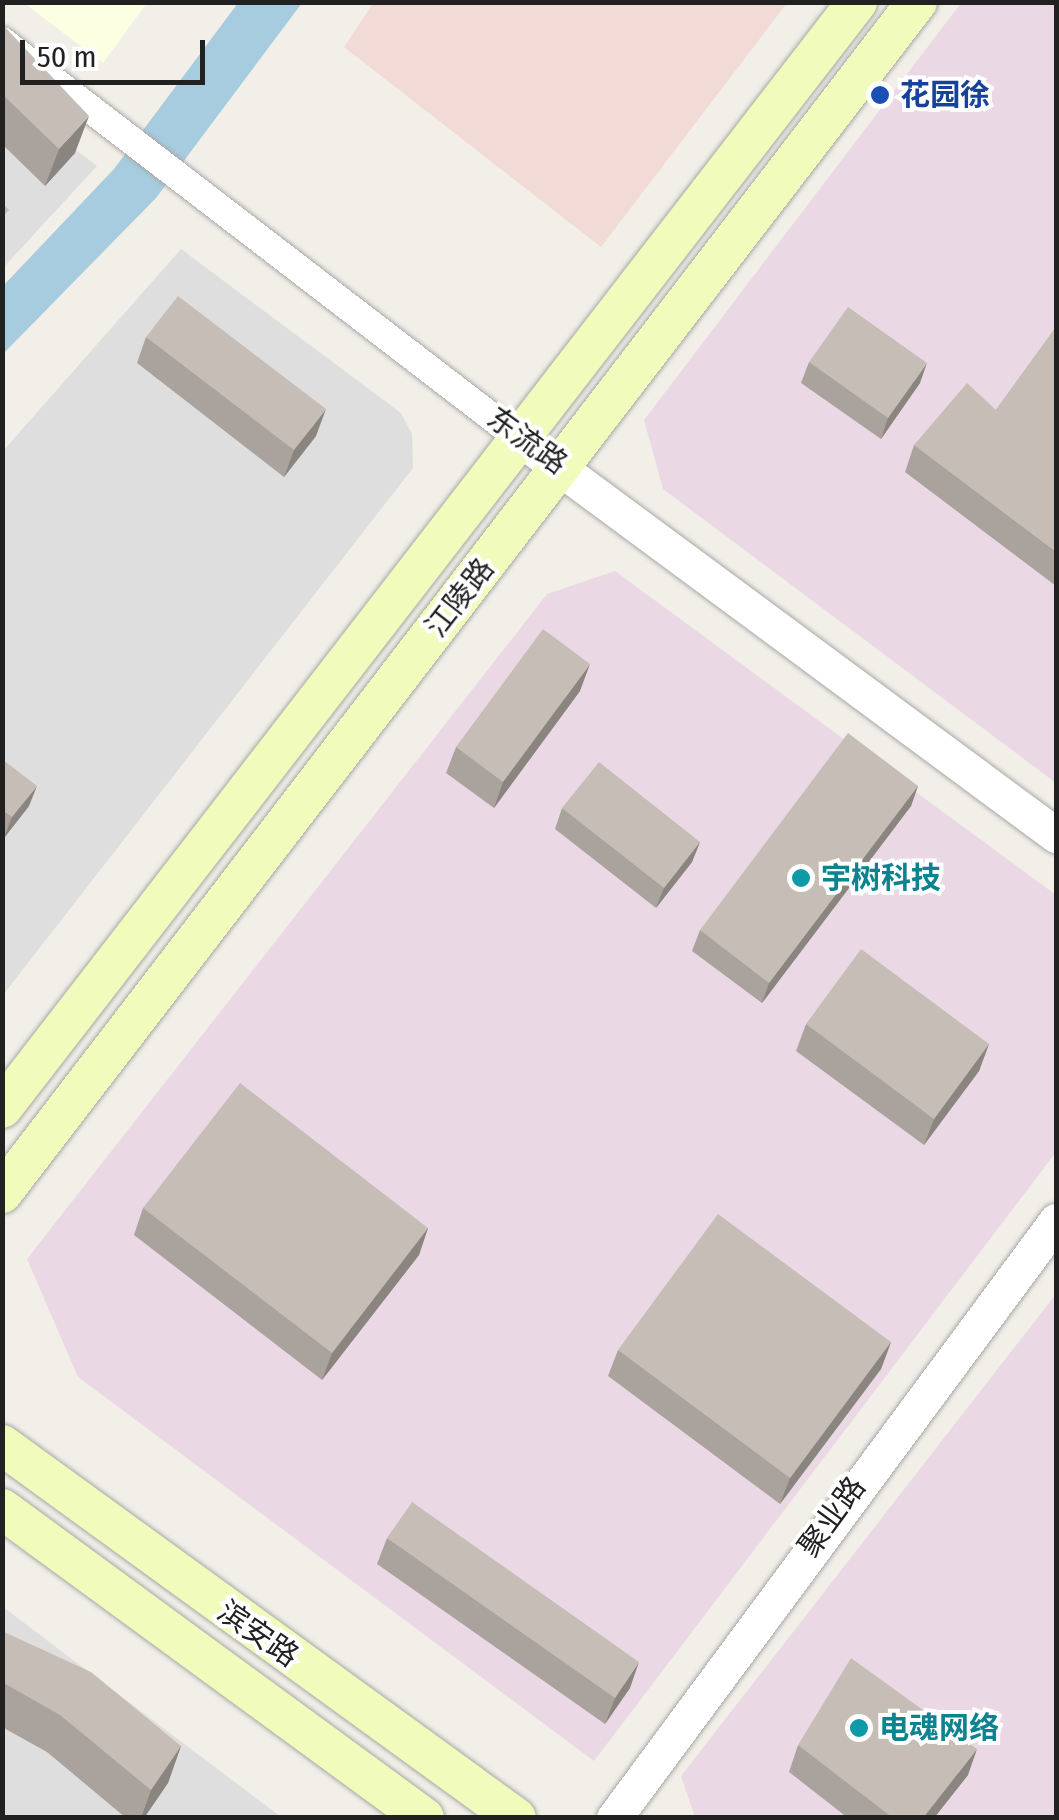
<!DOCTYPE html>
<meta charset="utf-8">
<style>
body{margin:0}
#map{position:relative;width:1059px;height:1820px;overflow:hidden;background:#f1efe7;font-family:"Fira Sans Condensed","Noto Sans SC",sans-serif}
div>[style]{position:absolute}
.residential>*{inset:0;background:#dfdede}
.commercial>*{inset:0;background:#f2dbd6}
.industrial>*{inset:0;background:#ead9e5}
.education>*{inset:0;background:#fcffe2}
.water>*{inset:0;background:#a7ccdf}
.roads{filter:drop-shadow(0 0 2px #a8a8a8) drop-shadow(0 0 2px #a8a8a8)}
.minor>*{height:28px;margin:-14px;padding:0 14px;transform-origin:14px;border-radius:14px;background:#fff}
.tertiary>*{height:35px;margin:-17.5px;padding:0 17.5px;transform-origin:17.5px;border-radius:17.5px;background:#fff}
.secondary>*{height:40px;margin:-20px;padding:0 20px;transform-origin:20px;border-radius:20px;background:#f1fbbb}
.wall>*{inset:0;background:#aaa39d}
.shaded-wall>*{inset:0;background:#8b857f}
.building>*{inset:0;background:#c6beb6}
.dots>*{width:28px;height:28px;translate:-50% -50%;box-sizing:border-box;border:5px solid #fff;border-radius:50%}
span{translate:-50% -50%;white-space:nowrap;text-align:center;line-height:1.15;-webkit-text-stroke:8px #fff;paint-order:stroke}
.transit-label{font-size:30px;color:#164399;font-weight:700}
.left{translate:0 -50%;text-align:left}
.street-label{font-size:30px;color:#212121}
.culture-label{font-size:30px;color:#0d838f;font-weight:700}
.frame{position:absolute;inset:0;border:5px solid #212121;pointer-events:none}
.scale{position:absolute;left:20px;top:40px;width:185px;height:45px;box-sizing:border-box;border:5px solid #212121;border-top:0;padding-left:12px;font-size:30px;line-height:35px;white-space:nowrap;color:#212121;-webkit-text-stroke:8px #fff;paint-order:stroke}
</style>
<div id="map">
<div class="residential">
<i style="clip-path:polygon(2px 94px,97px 166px,3px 268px,2px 268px)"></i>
<i style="clip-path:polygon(181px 249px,401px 413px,412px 434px,413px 468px,3px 995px,3px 451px)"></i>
<i style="clip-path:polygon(3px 1607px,281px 1817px,3px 1817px)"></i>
</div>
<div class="commercial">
<i style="clip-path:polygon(374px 2px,787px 2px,787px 3px,601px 247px,344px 47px)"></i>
</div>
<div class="industrial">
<i style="clip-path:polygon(961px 3px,1056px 3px,1056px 783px,663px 489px,644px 420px)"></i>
<i style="clip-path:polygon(615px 571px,1056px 895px,1056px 1152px,594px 1761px,78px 1377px,27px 1259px,547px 594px)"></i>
<i style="clip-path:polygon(1056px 1294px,1056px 1817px,695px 1817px,681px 1776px)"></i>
</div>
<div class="education">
<i style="clip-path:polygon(24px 3px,147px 3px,103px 63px)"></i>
</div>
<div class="water">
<i style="clip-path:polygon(238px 3px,302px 3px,156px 198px,3px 354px,3px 286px,114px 169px)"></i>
</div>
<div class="roads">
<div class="minor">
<i style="left:2px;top:41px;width:652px;rotate:37.52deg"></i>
</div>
<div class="tertiary">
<i style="left:519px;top:438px;width:668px;rotate:36.48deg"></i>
<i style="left:614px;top:1818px;width:743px;rotate:-53.48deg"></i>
</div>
<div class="secondary">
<i style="left:2px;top:1108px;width:1398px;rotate:-52.29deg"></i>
<i style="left:2px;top:1193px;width:1502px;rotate:-52.47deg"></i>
<i style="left:2px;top:1445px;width:635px;rotate:35.97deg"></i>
<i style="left:2px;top:1509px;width:523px;rotate:36.21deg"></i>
</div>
</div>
<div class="wall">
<i style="clip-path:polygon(2px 24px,75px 153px,45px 186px,2px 144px)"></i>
<i style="clip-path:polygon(1056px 327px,1056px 586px,905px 472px,914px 445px,996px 410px)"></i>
<i style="clip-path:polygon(146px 337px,316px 436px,284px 477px,137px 363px)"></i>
<i style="clip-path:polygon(809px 362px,920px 383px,881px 439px,801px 383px)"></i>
<i style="clip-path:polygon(580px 691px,494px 808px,446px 773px,456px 747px)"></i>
<i style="clip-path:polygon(2px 759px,29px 806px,4px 838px,2px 836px)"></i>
<i style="clip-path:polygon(918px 786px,911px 806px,762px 1003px,692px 951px,700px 930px)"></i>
<i style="clip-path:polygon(562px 808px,700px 842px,692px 862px,656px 908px,555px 829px)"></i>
<i style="clip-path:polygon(806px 1024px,989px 1044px,979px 1071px,924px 1145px,796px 1051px)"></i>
<i style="clip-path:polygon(143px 1208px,428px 1228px,419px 1255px,322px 1380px,134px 1235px)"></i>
<i style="clip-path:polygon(891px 1342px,881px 1369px,780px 1504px,608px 1376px,618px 1350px)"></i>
<i style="clip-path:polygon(387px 1538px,630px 1688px,605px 1724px,377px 1564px)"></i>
<i style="clip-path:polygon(2px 1631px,181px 1746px,168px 1783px,144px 1818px,126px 1818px,47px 1752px,2px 1727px)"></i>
<i style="clip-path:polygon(798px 1745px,968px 1775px,934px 1818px,848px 1818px,789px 1772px)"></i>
</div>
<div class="shaded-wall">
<i style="clip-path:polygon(89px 116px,75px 153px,45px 186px,59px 149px)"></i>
<i style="clip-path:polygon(927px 363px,920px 383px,881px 439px,888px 418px)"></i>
<i style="clip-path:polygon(326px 409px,316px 436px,284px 477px,294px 450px)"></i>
<i style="clip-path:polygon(590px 664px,580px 691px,494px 808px,503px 782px)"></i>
<i style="clip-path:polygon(37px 786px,29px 806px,4px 838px,12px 817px)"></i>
<i style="clip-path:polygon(918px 786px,911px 806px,762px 1003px,769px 983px)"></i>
<i style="clip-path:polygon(700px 842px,692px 862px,656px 908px,664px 888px)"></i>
<i style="clip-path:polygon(989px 1044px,979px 1071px,924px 1145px,934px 1119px)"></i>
<i style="clip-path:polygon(428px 1228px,419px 1255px,322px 1380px,332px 1353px)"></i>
<i style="clip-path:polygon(891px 1342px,881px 1369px,780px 1504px,790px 1478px)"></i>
<i style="clip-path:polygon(639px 1662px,630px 1688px,605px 1724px,615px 1698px)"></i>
<i style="clip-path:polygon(181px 1746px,168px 1783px,144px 1818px,141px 1818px,151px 1790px)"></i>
<i style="clip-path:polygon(977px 1749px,968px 1775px,934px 1818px,923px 1818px)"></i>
</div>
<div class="building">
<i style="clip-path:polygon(2px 24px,89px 116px,59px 149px,2px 94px)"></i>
<i style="clip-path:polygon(2px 203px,9px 210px,2px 218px)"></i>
<i style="clip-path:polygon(178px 296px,326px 409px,294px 450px,146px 337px)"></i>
<i style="clip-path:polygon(848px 307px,927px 363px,888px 418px,809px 362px)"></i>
<i style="clip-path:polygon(1056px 327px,1056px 552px,914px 445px,967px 383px,996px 410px)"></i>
<i style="clip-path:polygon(543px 629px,590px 664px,503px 782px,456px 747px)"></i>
<i style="clip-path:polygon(848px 733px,918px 786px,769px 983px,700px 930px)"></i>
<i style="clip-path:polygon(2px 759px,37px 786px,12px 817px,2px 810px)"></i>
<i style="clip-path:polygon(599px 762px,700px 842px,664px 888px,562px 808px)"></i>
<i style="clip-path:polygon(861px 949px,989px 1044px,934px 1119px,806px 1024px)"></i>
<i style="clip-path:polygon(240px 1083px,428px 1228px,332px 1353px,143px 1208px)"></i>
<i style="clip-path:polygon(718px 1214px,891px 1342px,790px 1478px,618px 1350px)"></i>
<i style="clip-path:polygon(412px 1502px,639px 1662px,615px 1698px,387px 1538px)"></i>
<i style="clip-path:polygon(2px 1631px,91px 1672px,181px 1746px,151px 1790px,60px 1715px,2px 1682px)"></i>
<i style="clip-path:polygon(851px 1658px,977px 1749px,923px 1818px,893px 1818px,798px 1745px)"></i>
</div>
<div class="dots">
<i style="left:880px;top:95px;background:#1a4fb4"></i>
<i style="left:801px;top:878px;background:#0f9aa8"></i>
<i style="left:859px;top:1728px;background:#0f9aa8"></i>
</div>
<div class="transit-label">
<span class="left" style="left:900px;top:95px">花园徐</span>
</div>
<div class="street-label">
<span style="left:527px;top:441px;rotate:36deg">东流路</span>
<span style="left:460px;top:598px;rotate:-52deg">江陵路</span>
<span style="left:832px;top:1517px;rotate:-54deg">聚业路</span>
<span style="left:258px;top:1634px;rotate:35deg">滨安路</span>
</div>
<div class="culture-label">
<span class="left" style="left:821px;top:878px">宇树科技</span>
<span class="left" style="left:879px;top:1728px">电魂网络</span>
</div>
<div class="frame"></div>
<div class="scale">50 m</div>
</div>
